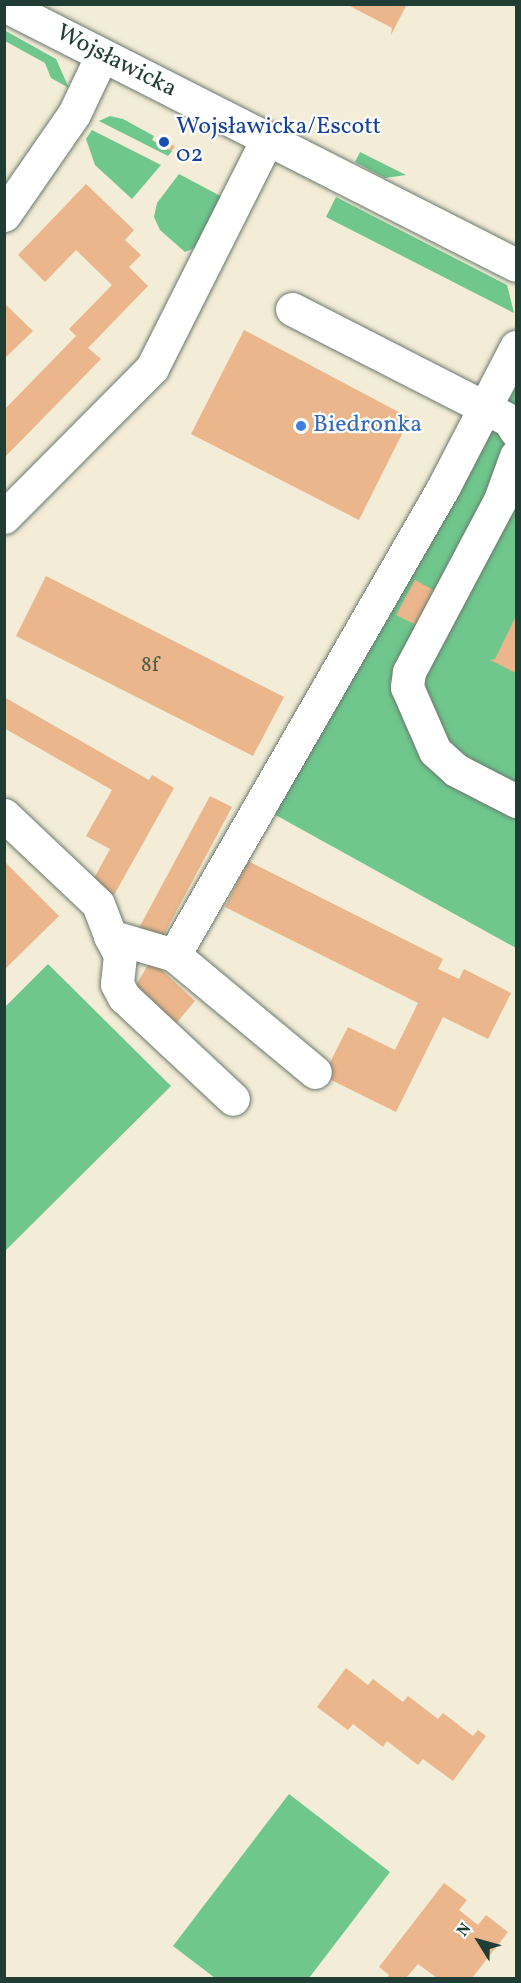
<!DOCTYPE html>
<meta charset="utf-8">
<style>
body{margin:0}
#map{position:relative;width:521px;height:1983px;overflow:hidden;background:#f3ecd6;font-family:Vollkorn,serif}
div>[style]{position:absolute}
.green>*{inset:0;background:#6fc78d}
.building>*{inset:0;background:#ebb68c}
.roads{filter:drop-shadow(0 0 2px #697a6d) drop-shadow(0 0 2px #697a6d)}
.minor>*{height:33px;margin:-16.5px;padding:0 16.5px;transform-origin:16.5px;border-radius:16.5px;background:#fff}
.dots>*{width:16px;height:16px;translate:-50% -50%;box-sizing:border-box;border:3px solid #fff;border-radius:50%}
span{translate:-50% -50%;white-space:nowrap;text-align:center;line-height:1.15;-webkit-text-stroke:4.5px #fff;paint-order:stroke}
.number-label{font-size:21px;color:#525b4a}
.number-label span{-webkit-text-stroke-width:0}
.street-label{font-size:24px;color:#1f3d34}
.transit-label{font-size:24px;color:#164399}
.left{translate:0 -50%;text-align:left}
.shop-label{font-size:24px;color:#366cbe}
.frame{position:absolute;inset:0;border:6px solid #1f3d34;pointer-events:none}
.north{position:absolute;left:449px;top:1911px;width:60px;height:60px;-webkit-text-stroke:4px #fff;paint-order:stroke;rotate:307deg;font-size:16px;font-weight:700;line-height:24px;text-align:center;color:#1f3d34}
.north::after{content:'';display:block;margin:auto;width:21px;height:27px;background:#1f3d34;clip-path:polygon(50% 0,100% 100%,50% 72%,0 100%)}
</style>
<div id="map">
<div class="green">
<i style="clip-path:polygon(4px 30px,56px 59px,69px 88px,51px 78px,45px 63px,5px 41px)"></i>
<i style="clip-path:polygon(110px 116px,123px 119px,154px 136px,152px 140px,172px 151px,168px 156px,99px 121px)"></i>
<i style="clip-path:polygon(92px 130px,161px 165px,132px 199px,95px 165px,86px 139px)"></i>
<i style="clip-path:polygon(360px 152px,406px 175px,385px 178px,355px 162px)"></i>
<i style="clip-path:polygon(179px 174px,226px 199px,197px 247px,185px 252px,160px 230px,154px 217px,157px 203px)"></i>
<i style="clip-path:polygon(336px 197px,507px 285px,514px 313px,326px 217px)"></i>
<i style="clip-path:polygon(516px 387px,516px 948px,272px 813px)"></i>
<i style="clip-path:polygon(48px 964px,171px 1086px,5px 1251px,5px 1007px)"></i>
<i style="clip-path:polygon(289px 1794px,390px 1872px,309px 1978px,215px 1978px,173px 1946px)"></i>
</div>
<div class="building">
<i style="clip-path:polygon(346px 4px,407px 4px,391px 35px,392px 28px)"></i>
<i style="clip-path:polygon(159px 139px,175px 146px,172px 151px,156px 143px)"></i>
<i style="clip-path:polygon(86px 184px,134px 230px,125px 240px,141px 255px,129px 267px,148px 286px,88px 348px,101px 359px,4px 458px,4px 410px,76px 336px,69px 329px,112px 285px,76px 250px,45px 282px,18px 255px)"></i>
<i style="clip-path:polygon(4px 303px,33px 331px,4px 359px)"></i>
<i style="clip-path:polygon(244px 330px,410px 418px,359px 520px,191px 434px)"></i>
<i style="clip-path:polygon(46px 576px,284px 697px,253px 756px,16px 636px)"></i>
<i style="clip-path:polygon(415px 580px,439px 593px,420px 627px,396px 615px)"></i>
<i style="clip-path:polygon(516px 616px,516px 673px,490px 660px,495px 659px)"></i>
<i style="clip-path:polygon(4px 697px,149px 780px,152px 775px,174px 788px,114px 895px,92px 882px,110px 849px,86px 836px,112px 790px,4px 728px)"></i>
<i style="clip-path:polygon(210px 796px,232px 807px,161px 940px,139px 928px)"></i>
<i style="clip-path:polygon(4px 861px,59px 916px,4px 970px)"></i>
<i style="clip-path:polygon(248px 861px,443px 959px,438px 969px,459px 979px,464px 969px,511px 993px,488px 1039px,443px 1017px,396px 1112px,323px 1076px,348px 1027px,395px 1050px,418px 1003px,225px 907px)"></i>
<i style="clip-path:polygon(151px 960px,195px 1001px,173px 1027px,133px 990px)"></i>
<i style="clip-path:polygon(346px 1668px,368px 1685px,373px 1679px,403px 1702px,408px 1696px,438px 1719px,443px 1713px,473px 1736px,478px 1730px,486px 1736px,453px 1781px,423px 1759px,418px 1765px,387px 1741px,383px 1747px,353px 1724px,348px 1730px,317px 1707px)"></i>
<i style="clip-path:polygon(444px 1883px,467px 1900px,459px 1910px,478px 1925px,486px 1915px,508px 1932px,472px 1978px,437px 1978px,418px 1964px,406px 1978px,387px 1978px,389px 1975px,379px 1967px)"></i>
</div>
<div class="roads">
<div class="minor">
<i style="left:4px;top:5px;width:574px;rotate:26.92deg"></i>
<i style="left:4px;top:215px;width:123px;rotate:-55.3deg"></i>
<i style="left:74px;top:114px;width:65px;rotate:-64.6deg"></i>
<i style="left:292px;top:309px;width:244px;rotate:27.1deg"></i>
<i style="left:509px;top:420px;width:13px;rotate:58deg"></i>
<i style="left:516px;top:456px;width:47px;rotate:110deg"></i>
<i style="left:500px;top:500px;width:195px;rotate:117.9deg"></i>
<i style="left:409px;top:672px;width:15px;rotate:98deg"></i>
<i style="left:407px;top:687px;width:70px;rotate:66.4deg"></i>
<i style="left:435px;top:751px;width:28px;rotate:42deg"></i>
<i style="left:456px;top:770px;width:68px;rotate:27.3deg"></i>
<i style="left:4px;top:517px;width:210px;rotate:-45.2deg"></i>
<i style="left:152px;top:368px;width:256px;rotate:-63.3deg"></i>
<i style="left:4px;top:815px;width:129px;rotate:43.4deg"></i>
<i style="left:98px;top:904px;width:34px;rotate:69deg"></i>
<i style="left:110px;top:936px;width:67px;rotate:16.5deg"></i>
<i style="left:174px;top:955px;width:183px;rotate:39.7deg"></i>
<i style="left:110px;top:936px;width:21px;rotate:62deg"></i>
<i style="left:120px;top:955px;width:29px;rotate:96deg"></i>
<i style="left:117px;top:984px;width:15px;rotate:62deg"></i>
<i style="left:124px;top:997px;width:149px;rotate:43.1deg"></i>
<i style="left:174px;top:955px;width:539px;rotate:-60.06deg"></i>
<i style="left:443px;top:488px;width:159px;rotate:-62.6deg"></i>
</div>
</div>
<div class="dots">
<i style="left:164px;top:142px;background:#1a4fb4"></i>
<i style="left:301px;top:426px;background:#3f7fe0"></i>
</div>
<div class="number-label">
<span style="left:150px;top:666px">8f</span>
</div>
<div class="street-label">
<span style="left:116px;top:62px;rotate:27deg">Wojsławicka</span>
</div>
<div class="transit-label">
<span class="left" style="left:176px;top:142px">Wojsławicka/Escott<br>02</span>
</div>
<div class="shop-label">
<span class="left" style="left:313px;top:426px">Biedronka</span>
</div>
<div class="frame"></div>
<div class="north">N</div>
</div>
